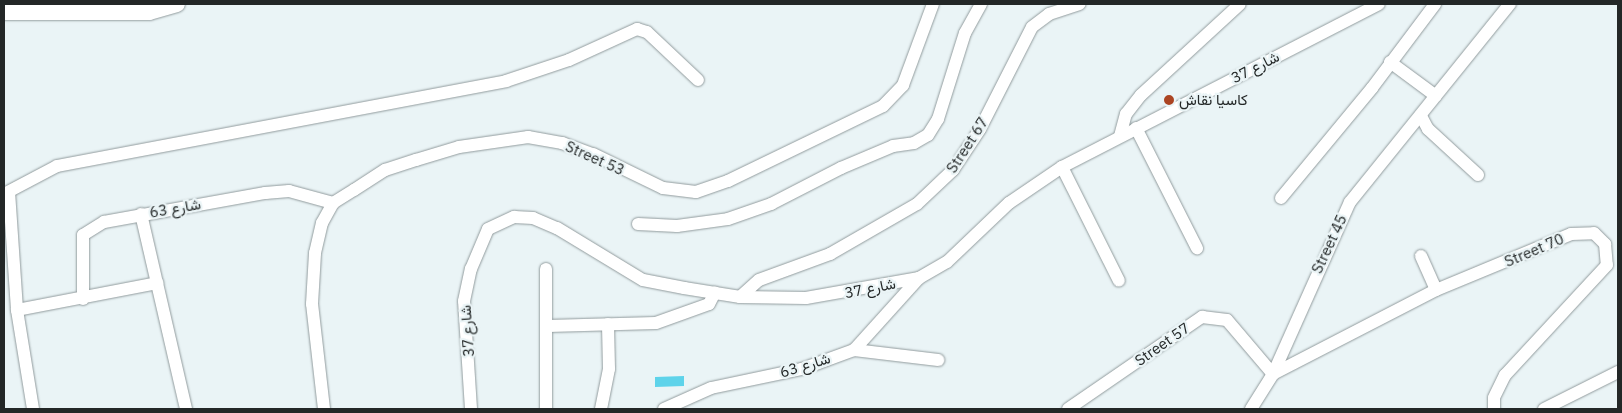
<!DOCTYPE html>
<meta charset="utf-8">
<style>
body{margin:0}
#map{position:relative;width:1622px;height:413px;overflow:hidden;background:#eaf4f6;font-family:"IBM Plex Sans",Vazirmatn,sans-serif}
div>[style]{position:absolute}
.water>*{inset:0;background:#5ed3ea}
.roads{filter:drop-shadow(0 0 1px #919b9d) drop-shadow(0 0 1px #919b9d)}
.minor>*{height:12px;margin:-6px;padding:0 6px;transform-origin:6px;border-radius:6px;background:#fff}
.tertiary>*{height:16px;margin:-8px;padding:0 8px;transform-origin:8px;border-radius:8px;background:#fff}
.dots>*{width:14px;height:14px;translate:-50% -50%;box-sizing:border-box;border:2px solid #eaf4f6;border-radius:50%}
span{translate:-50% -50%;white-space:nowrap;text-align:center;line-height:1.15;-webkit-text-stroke:4.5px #eaf4f6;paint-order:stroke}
.street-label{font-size:15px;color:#232727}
.poi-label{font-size:15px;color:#232727}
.left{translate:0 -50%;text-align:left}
.frame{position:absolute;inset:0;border:5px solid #232727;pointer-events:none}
</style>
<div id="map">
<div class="water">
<i style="clip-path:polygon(684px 376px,684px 386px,655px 387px,655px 377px)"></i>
</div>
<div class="roads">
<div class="minor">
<i style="left:1390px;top:62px;width:57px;rotate:36.5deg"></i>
<i style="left:1421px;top:116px;width:15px;rotate:62deg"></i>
<i style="left:1428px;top:129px;width:68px;rotate:42.6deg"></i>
<i style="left:1136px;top:128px;width:135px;rotate:63.1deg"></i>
<i style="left:1120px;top:136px;width:23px;rotate:-75deg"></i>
<i style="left:1126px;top:114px;width:24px;rotate:-52deg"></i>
<i style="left:1141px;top:95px;width:134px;rotate:-42.6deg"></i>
<i style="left:1062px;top:167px;width:127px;rotate:63.4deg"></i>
<i style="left:9px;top:192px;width:118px;rotate:86.1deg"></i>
<i style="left:17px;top:310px;width:100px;rotate:80.8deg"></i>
<i style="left:4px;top:194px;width:60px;rotate:-27.8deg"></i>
<i style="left:57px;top:166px;width:457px;rotate:-10.7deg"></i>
<i style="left:506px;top:81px;width:66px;rotate:-18.4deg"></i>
<i style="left:569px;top:60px;width:75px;rotate:-24.5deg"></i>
<i style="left:637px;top:29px;width:10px;rotate:17deg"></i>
<i style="left:647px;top:32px;width:70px;rotate:43.3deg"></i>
<i style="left:1281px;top:198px;width:143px;rotate:-50.4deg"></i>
<i style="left:1372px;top:88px;width:105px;rotate:-53.1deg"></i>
<i style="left:141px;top:214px;width:200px;rotate:77deg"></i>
<i style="left:638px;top:224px;width:39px;rotate:3deg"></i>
<i style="left:677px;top:226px;width:51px;rotate:-7.8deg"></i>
<i style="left:728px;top:219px;width:46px;rotate:-19.2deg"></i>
<i style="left:771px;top:204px;width:79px;rotate:-27.2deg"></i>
<i style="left:841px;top:168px;width:56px;rotate:-22.9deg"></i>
<i style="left:893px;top:146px;width:21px;rotate:-8deg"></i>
<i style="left:914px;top:143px;width:16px;rotate:-30deg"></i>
<i style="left:928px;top:135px;width:19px;rotate:-58deg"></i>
<i style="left:938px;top:119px;width:90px;rotate:-72.6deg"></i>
<i style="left:965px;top:33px;width:33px;rotate:-61deg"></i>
<i style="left:1421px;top:256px;width:37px;rotate:66deg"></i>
<i style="left:546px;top:269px;width:140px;rotate:90deg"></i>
<i style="left:740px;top:297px;width:25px;rotate:-42deg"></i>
<i style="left:759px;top:280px;width:76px;rotate:-20.1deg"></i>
<i style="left:830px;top:254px;width:100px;rotate:-29.9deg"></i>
<i style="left:917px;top:204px;width:50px;rotate:-43.4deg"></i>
<i style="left:953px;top:170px;width:49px;rotate:-56.6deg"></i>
<i style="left:980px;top:129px;width:114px;rotate:-63deg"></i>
<i style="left:1032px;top:27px;width:21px;rotate:-37deg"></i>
<i style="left:1049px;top:14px;width:32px;rotate:-18deg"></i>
<i style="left:83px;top:299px;width:64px;rotate:-90deg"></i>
<i style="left:83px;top:235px;width:25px;rotate:-32deg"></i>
<i style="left:104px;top:222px;width:164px;rotate:-10.2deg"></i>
<i style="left:265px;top:193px;width:24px;rotate:-5deg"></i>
<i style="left:289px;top:191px;width:46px;rotate:15.3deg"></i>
<i style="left:17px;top:310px;width:143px;rotate:-10.9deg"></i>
<i style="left:548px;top:326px;width:108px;rotate:-1.6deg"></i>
<i style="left:656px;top:323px;width:56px;rotate:-19.7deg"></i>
<i style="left:709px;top:304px;width:13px;rotate:-63deg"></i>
<i style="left:854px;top:350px;width:85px;rotate:6.8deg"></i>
<i style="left:324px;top:409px;width:106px;rotate:-96.5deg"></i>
<i style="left:312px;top:304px;width:51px;rotate:-86.6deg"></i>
<i style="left:315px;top:253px;width:31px;rotate:-77deg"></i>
<i style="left:322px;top:223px;width:23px;rotate:-61deg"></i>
<i style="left:333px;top:203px;width:25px;rotate:-32deg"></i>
<i style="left:354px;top:190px;width:37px;rotate:-33deg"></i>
<i style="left:385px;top:170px;width:33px;rotate:-18deg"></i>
<i style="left:416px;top:160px;width:45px;rotate:-16.8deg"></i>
<i style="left:459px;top:147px;width:70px;rotate:-8.2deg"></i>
<i style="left:528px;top:137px;width:35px;rotate:10deg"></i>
<i style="left:562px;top:143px;width:33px;rotate:20deg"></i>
<i style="left:593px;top:154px;width:78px;rotate:25.9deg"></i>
<i style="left:663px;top:188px;width:33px;rotate:7deg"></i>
<i style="left:696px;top:192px;width:34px;rotate:-19deg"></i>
<i style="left:728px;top:181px;width:172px;rotate:-25.8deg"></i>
<i style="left:883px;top:106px;width:29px;rotate:-46deg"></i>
<i style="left:903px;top:85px;width:86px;rotate:-69.7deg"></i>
<i style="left:471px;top:409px;width:108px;rotate:-93.7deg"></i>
<i style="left:464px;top:301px;width:33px;rotate:-78deg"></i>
<i style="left:471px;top:269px;width:43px;rotate:-67deg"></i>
<i style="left:488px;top:229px;width:29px;rotate:-25deg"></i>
<i style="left:514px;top:217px;width:19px;rotate:3deg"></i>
<i style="left:533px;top:218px;width:26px;rotate:23deg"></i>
<i style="left:557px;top:228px;width:100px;rotate:31.2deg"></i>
<i style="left:643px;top:280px;width:42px;rotate:11deg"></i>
<i style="left:684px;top:288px;width:57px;rotate:9.1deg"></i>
<i style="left:740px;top:297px;width:66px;rotate:0.9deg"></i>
<i style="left:806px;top:298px;width:115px;rotate:-10deg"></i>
<i style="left:919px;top:278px;width:32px;rotate:-30deg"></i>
<i style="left:947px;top:262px;width:86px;rotate:-43.6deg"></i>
<i style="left:1009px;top:203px;width:64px;rotate:-34.2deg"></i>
<i style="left:1062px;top:167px;width:356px;rotate:-27.2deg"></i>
<i style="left:601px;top:409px;width:41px;rotate:-78.7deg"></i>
<i style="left:609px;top:369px;width:45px;rotate:-91.3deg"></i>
<i style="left:664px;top:409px;width:51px;rotate:-24.1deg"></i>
<i style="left:711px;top:388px;width:93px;rotate:-11.8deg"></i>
<i style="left:802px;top:369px;width:55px;rotate:-20.1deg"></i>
<i style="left:854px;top:350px;width:97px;rotate:-47.9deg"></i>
<i style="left:1068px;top:409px;width:163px;rotate:-34.5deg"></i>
<i style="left:1202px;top:317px;width:25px;rotate:7deg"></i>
<i style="left:1227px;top:320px;width:71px;rotate:49.6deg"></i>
<i style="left:1273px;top:374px;width:183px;rotate:-27.3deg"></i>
<i style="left:1436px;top:290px;width:146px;rotate:-22.5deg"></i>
<i style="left:1571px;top:234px;width:23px;rotate:-2deg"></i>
<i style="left:1594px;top:233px;width:16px;rotate:45deg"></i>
<i style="left:1605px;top:244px;width:21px;rotate:85deg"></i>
<i style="left:1607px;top:265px;width:150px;rotate:132.8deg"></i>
<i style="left:1505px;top:375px;width:25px;rotate:116deg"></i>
<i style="left:1494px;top:398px;width:11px;rotate:90deg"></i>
<i style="left:1251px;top:409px;width:41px;rotate:-57.8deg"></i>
<i style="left:1273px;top:374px;width:188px;rotate:-65.9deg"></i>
<i style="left:1350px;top:202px;width:255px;rotate:-51.1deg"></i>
<i style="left:1544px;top:409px;width:83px;rotate:-26.6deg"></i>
</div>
<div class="tertiary">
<i style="left:4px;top:12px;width:145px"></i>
<i style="left:149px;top:12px;width:29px;rotate:-16deg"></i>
</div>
</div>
<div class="dots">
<i style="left:1169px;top:100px;background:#ab4422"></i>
</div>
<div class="street-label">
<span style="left:1255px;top:67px;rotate:-27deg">شارع 37</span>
<span style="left:967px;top:145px;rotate:-57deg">Street 67</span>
<span style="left:595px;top:158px;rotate:24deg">Street 53</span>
<span style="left:175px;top:208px;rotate:-10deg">شارع 63</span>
<span style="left:1329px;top:244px;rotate:-65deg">Street 45</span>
<span style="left:1534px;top:250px;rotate:-23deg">Street 70</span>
<span style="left:870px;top:288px;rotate:-11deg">شارع 37</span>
<span style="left:467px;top:331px;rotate:-94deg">شارع 37</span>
<span style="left:1162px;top:344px;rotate:-35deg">Street 57</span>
<span style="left:805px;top:365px;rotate:-17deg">شارع 63</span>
</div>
<div class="poi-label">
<span class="left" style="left:1179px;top:100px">كاسيا نقاش</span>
</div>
<div class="frame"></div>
</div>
